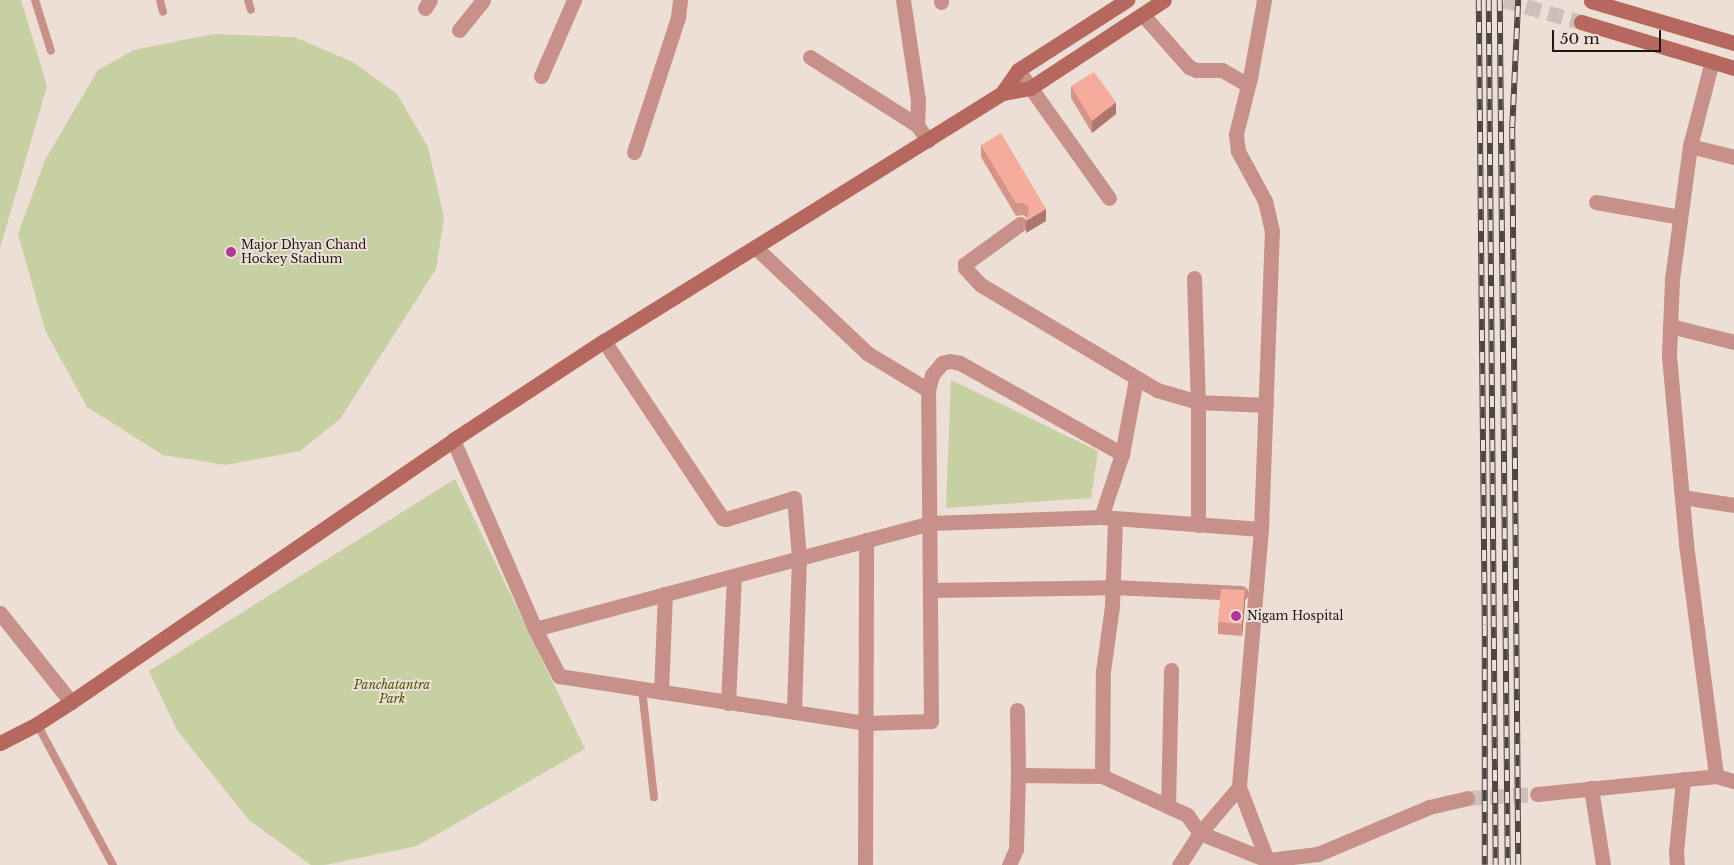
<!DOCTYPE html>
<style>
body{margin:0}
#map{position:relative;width:1734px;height:865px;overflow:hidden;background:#edded6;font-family:"Libre Baskerville",serif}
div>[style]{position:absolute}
.green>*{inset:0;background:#c6d0a3}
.street-tunnel>*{height:15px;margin-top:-7.5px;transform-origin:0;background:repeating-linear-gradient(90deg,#cec0b9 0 15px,transparent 0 23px)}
.secondary-tunnel>*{height:15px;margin-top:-7.5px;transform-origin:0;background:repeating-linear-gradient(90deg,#cec0b9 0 15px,transparent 0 23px)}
.lane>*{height:8px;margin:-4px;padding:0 4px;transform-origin:4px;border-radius:4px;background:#c79189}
.street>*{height:15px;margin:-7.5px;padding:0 7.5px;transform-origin:7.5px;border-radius:7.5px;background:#c79189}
.secondary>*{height:15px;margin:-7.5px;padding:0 7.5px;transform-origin:7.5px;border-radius:7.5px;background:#b6685e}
.rail>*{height:5.5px;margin-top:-2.75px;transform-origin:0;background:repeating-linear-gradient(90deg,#edded6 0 11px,#4d4542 0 22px);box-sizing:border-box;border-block:1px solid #4d4542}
.wall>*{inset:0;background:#d49487}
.shaded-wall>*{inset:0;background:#ac786e}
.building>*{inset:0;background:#f6ac9d}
.dots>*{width:14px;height:14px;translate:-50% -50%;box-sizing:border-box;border:2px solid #edded6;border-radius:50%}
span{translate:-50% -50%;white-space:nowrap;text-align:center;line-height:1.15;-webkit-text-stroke:4px #edded6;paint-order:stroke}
.poi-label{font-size:12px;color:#1d1715}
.left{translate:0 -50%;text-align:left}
.park-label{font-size:12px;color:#4b5505;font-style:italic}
.scale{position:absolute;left:1552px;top:30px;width:109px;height:22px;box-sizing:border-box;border:2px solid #1d1715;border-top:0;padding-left:6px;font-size:15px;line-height:18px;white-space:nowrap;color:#1d1715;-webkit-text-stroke:4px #edded6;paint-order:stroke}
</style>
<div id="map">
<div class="green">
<i style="clip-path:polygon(0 0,21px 0,47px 86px,0 248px)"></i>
<i style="clip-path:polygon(213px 34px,294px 37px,353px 62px,397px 94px,428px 147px,444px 218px,436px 269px,340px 419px,300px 451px,226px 465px,163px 455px,87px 407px,45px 330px,18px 234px,45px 160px,98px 70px,134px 50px)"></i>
<i style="clip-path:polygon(951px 380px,1098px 451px,1091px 498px,946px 508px)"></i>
<i style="clip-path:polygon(455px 479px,585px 749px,417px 846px,325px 865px,311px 865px,249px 820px,177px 730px,149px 671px)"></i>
</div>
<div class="street-tunnel">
<i style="left:1467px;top:798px;width:70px;rotate:-3.3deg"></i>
</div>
<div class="secondary-tunnel">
<i style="left:1504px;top:0;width:80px;rotate:15.9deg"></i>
</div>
<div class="lane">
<i style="left:35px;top:0;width:53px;rotate:72.6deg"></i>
<i style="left:160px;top:0;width:12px;rotate:76deg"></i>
<i style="left:248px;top:0;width:10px;rotate:73deg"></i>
<i style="left:642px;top:689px;width:109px;rotate:83.7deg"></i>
<i style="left:37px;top:724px;width:160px;rotate:61.7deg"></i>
</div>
<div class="street">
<i style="left:903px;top:0;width:101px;rotate:81.5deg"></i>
<i style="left:918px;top:100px;width:25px;rotate:92deg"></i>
<i style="left:941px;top:0;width:2px;rotate:90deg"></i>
<i style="left:425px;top:8px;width:9px;rotate:-58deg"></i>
<i style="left:1143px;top:15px;width:69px;rotate:48.5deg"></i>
<i style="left:1189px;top:67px;width:8px;rotate:23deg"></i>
<i style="left:1196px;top:70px;width:26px"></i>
<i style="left:1222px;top:70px;width:30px;rotate:30deg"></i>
<i style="left:459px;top:30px;width:38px;rotate:-51deg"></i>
<i style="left:810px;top:57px;width:127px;rotate:32.4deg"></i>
<i style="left:917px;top:125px;width:19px;rotate:55deg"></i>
<i style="left:1712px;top:61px;width:88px;rotate:104.5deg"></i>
<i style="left:1690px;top:146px;width:135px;rotate:97.7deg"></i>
<i style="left:1672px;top:280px;width:76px;rotate:92.3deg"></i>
<i style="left:1669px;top:356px;width:189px;rotate:84.8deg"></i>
<i style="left:1686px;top:544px;width:234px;rotate:82.6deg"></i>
<i style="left:1018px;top:70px;width:157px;rotate:54.6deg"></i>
<i style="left:541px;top:76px;width:83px;rotate:-66.5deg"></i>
<i style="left:1690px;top:146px;width:45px;rotate:14deg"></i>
<i style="left:634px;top:152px;width:142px;rotate:-71.9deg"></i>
<i style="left:678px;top:17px;width:17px;rotate:-83deg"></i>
<i style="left:1596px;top:202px;width:85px;rotate:10.1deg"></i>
<i style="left:1020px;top:224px;width:68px;rotate:144deg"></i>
<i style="left:965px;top:264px;width:4px;rotate:90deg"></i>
<i style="left:965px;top:268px;width:23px;rotate:47deg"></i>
<i style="left:981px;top:285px;width:205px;rotate:30.8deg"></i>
<i style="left:1157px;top:390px;width:43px;rotate:16.3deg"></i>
<i style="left:1198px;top:402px;width:68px;rotate:2.5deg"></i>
<i style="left:755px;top:247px;width:154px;rotate:43.4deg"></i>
<i style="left:867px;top:353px;width:71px;rotate:31.2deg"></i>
<i style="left:1194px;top:278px;width:124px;rotate:88.2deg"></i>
<i style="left:1198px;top:402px;width:123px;rotate:90deg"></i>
<i style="left:1670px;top:326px;width:66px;rotate:14deg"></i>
<i style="left:604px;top:341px;width:213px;rotate:56.3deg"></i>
<i style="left:722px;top:518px;width:4px;rotate:14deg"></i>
<i style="left:726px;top:519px;width:71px;rotate:-17.2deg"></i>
<i style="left:794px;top:498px;width:60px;rotate:85.2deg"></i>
<i style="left:799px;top:558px;width:154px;rotate:91.9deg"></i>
<i style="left:453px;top:440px;width:206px;rotate:66.5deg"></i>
<i style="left:535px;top:629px;width:409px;rotate:-15deg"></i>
<i style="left:930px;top:523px;width:171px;rotate:-2deg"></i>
<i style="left:1101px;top:517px;width:160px;rotate:4.3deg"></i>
<i style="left:1261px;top:529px;width:259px;rotate:94.9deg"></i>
<i style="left:1239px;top:787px;width:60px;rotate:130.3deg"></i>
<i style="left:1200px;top:833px;width:38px;rotate:123deg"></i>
<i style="left:1122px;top:454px;width:76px;rotate:-79.4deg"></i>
<i style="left:1682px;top:497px;width:53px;rotate:8.7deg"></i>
<i style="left:1261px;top:529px;width:298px;rotate:-87.9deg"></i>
<i style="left:1272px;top:231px;width:31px;rotate:-103deg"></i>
<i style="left:1265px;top:201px;width:57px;rotate:-118.4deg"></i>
<i style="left:1238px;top:151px;width:17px;rotate:-97deg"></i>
<i style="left:1236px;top:134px;width:58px;rotate:-76deg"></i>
<i style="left:1250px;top:78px;width:79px;rotate:-79.8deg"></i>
<i style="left:931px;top:590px;width:182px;rotate:-0.9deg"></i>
<i style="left:1113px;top:587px;width:128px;rotate:2.7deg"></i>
<i style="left:0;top:613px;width:114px;rotate:51.4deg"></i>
<i style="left:535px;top:629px;width:53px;rotate:62.9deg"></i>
<i style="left:559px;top:676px;width:311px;rotate:8.7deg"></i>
<i style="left:866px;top:723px;width:65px;rotate:-1.8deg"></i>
<i style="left:931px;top:721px;width:331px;rotate:-90.5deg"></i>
<i style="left:928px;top:390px;width:16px;rotate:-75deg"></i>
<i style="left:932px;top:375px;width:16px;rotate:-50deg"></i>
<i style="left:942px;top:363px;width:8px;rotate:-14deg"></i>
<i style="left:950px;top:361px;width:10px;rotate:11deg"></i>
<i style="left:960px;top:363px;width:186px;rotate:29.3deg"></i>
<i style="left:1122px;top:454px;width:66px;rotate:108.4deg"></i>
<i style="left:661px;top:692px;width:98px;rotate:-87.7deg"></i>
<i style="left:728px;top:703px;width:127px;rotate:-87.3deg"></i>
<i style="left:1017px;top:710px;width:65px;rotate:89.1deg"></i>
<i style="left:1102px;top:776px;width:105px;rotate:-89.5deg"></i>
<i style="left:1103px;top:671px;width:66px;rotate:-82.1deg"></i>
<i style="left:1112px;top:606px;width:88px;rotate:-88deg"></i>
<i style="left:1239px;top:787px;width:78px;rotate:69deg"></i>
<i style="left:1591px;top:788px;width:78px;rotate:81.1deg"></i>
<i style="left:1537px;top:794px;width:180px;rotate:-5.7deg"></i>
<i style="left:1716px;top:776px;width:19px;rotate:16deg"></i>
<i style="left:1168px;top:806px;width:136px;rotate:-88.7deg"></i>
<i style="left:865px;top:865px;width:325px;rotate:-89.8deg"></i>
<i style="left:1009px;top:865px;width:17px;rotate:-66deg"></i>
<i style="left:1016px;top:849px;width:74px;rotate:-88.5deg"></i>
<i style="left:1018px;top:775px;width:84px;rotate:0.7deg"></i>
<i style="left:1102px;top:776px;width:94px;rotate:24.6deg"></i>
<i style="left:1187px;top:815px;width:22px;rotate:54deg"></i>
<i style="left:1200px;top:833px;width:72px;rotate:21.9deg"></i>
<i style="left:1267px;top:860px;width:51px;rotate:-6.7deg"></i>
<i style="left:1318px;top:854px;width:121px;rotate:-22.9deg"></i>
<i style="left:1429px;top:807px;width:39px;rotate:-13deg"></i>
<i style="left:1677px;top:865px;width:13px;rotate:-94deg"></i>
<i style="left:1676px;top:852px;width:73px;rotate:-84.5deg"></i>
</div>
<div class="secondary">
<i style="left:1591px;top:1px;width:149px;rotate:16.4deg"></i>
<i style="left:1581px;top:22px;width:160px;rotate:16.7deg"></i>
<i style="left:1002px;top:93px;width:28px;rotate:-10deg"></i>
<i style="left:1030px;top:88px;width:160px;rotate:-33.3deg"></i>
<i style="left:0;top:743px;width:42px;rotate:-27.2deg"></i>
<i style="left:37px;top:724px;width:40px;rotate:-32.9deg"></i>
<i style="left:71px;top:702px;width:463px;rotate:-34.4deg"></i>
<i style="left:453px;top:440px;width:181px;rotate:-33.3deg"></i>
<i style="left:604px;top:341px;width:469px;rotate:-31.9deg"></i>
<i style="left:1002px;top:93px;width:28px;rotate:-55deg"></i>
<i style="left:1018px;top:70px;width:130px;rotate:-32.7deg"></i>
</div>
<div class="rail">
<i style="left:1479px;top:0;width:625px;rotate:89.45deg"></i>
<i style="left:1485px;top:625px;width:240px;rotate:90deg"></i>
<i style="left:1489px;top:0;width:865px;rotate:89.54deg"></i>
<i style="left:1500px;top:0;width:865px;rotate:89.47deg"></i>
<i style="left:1518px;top:865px;width:738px;rotate:-90.47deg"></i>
<i style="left:1512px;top:127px;width:127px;rotate:-87.3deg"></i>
</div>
<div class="wall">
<i style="clip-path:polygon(1071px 86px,1116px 114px,1092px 133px,1071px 98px)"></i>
<i style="clip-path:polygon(981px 145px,1046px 221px,1026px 233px,1027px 218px,1023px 215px,1016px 216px,981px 157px)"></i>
<i style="clip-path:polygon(1245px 603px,1242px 636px,1218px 634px,1218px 622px)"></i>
</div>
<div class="shaded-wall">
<i style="clip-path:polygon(1116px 102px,1116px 114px,1092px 133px,1092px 121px)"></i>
<i style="clip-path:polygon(1046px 209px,1046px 221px,1026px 233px,1026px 221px)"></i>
<i style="clip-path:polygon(1245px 590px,1245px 603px,1242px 636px,1242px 624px)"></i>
</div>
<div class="building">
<i style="clip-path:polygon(1094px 72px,1116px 102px,1092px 121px,1071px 86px)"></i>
<i style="clip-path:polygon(1001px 133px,1046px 209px,1026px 221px,1029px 211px,1028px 206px,1023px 203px,1016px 203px,981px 145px)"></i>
<i style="clip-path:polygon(1221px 589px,1245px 590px,1242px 624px,1218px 622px)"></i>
</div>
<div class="dots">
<i style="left:231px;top:252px;background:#b0398f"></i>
<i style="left:1236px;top:616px;background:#b0398f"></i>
</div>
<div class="poi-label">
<span class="left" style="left:241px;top:252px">Major Dhyan Chand<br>Hockey Stadium</span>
<span class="left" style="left:1247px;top:616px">Nigam Hospital</span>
</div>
<div class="park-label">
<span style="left:392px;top:692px">Panchatantra<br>Park</span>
</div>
<div class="scale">50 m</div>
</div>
